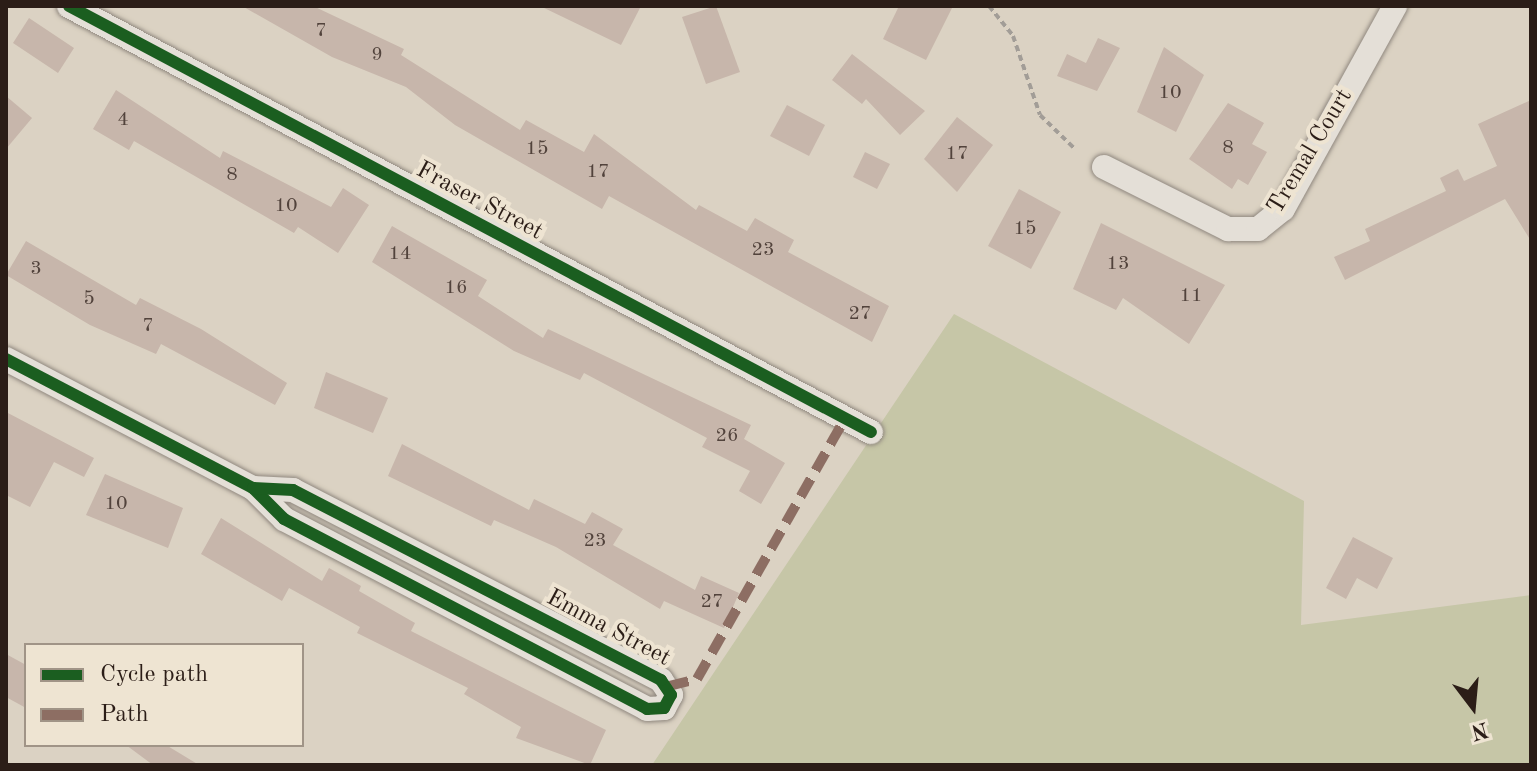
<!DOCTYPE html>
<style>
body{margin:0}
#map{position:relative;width:1537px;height:771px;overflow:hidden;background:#dbd2c3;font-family:"Old Standard TT",serif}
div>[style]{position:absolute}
.green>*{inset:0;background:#c6c6a7}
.building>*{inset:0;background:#c7b6ab}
.path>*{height:4px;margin-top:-2px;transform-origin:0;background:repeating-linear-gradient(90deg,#a29d97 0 6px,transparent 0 10px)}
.roads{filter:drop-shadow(0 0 2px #90887f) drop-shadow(0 0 2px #90887f)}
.street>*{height:24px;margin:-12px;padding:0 12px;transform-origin:12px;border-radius:12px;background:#e4dfd7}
.quiet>*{height:10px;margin-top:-5px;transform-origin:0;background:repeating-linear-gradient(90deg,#8d6e63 0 20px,transparent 0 30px)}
.cycleway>*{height:12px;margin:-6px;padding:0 6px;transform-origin:6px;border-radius:6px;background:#1b5e20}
span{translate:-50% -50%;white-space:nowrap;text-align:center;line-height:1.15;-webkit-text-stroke:8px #eee4d2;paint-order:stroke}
.number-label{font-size:20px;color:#52433c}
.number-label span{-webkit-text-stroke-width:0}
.street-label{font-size:24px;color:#2b1d17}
.frame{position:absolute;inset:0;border:8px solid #2b1d17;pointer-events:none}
.legend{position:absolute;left:24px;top:643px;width:280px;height:104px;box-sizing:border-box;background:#eee4d2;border:2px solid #a09487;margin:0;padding:10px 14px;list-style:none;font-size:24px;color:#2b1d17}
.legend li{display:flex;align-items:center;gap:16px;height:40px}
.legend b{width:40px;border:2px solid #a09487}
.north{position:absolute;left:1433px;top:667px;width:80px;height:80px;-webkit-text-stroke:6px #eee4d2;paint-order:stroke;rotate:164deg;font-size:22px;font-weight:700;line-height:32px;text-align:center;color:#2b1d17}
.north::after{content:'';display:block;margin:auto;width:28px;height:36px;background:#2b1d17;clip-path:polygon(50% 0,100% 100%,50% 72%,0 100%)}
</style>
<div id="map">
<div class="green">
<i style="clip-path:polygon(954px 314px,1304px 501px,1301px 625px,1531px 595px,1531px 765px,652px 765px)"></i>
</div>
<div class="building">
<i style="clip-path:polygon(242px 6px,313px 6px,404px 49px,401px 55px,520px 130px,526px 120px,584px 152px,594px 134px,696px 210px,699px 205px,747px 231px,755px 218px,794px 240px,788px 252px,889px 306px,872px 342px,609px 196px,602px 209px,455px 125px,406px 87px,332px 57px)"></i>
<i style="clip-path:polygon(540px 6px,641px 6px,621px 45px)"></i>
<i style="clip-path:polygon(716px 6px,740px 72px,706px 84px,682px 17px)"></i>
<i style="clip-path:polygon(899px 6px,953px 6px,926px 60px,883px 39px)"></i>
<i style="clip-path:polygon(29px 18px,74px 48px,58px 73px,13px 43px)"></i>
<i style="clip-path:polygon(1098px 38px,1120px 48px,1097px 91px,1057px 76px,1067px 54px,1086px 63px)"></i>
<i style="clip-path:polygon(1164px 47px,1204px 75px,1176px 132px,1137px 112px)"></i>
<i style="clip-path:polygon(852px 54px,925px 111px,900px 135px,866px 99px,862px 104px,832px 80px)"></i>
<i style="clip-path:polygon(116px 90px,220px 158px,223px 151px,331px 207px,343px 188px,369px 205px,338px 253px,298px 227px,294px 233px,134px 141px,129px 150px,93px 129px)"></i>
<i style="clip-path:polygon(6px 96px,32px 118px,6px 149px)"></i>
<i style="clip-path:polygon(1531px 100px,1531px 241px,1505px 199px,1345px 280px,1334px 257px,1370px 241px,1365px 229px,1446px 191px,1440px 178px,1458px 169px,1464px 181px,1497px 166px,1478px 124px)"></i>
<i style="clip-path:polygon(1228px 103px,1264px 123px,1252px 144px,1267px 152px,1248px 185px,1238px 179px,1232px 189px,1189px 159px)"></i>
<i style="clip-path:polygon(787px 105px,825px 125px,809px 156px,770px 136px)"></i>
<i style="clip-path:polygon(957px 117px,993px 145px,957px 192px,924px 159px)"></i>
<i style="clip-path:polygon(865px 152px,890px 164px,877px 189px,853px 177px)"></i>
<i style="clip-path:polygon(1019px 189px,1061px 212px,1031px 269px,988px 246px)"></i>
<i style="clip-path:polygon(1101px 223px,1225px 285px,1189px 344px,1123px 298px,1116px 310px,1073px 289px)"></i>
<i style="clip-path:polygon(392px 226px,487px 280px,478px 296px,543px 338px,548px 329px,751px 425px,744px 439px,785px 463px,761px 504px,739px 491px,750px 471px,702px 447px,707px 438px,584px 373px,580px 380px,514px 351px,372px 262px)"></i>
<i style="clip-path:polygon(26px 241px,136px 305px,140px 298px,201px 329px,287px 383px,275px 405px,161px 344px,156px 354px,90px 325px,6px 275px)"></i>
<i style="clip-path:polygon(326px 372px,388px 398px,373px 433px,314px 408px)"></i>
<i style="clip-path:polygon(6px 412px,94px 458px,84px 477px,54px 462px,30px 507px,6px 495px)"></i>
<i style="clip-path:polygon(402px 444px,529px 510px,534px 499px,585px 524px,592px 512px,623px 529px,613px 545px,695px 590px,701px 576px,739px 593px,724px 628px,664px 601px,660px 609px,556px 547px,494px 520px,491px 526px,388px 476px)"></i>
<i style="clip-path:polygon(105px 474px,183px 508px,168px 548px,86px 515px)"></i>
<i style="clip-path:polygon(221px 518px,322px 581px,329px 568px,361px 586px,359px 591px,415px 623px,411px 631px,606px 730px,590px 765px,516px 738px,521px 727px,464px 694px,468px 688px,357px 633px,360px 627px,289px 588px,282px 601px,201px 554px)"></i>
<i style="clip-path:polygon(1353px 537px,1393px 558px,1377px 589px,1357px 578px,1346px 599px,1326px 588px)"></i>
<i style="clip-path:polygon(6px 654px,26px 665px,26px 708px,6px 697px)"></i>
<i style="clip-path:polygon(126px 745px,166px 745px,199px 765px,153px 765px)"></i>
</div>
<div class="path">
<i style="left:989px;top:6px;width:38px;rotate:51deg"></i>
<i style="left:1013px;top:36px;width:83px;rotate:71.1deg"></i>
<i style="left:1040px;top:115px;width:49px;rotate:44.2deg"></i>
</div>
<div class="roads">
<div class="street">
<i style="left:69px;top:6px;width:908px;rotate:27.98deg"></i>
<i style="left:1104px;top:167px;width:139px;rotate:26.6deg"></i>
<i style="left:1228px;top:229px;width:30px"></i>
<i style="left:1258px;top:229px;width:32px;rotate:-39deg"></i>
<i style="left:1283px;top:209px;width:232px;rotate:-61.1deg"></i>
<i style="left:6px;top:359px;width:279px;rotate:27.6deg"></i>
<i style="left:253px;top:488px;width:44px;rotate:45deg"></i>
<i style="left:284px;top:519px;width:410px;rotate:27.6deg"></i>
<i style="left:647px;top:709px;width:17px;rotate:-3deg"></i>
<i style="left:664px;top:708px;width:15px;rotate:-62deg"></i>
<i style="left:671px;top:695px;width:18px;rotate:-124deg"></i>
<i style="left:661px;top:680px;width:414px;rotate:-152.7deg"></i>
<i style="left:293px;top:490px;width:40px;rotate:-177.1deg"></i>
</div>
</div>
<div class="quiet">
<i style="left:669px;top:686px;width:29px;rotate:-14deg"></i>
<i style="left:697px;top:679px;width:298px;rotate:-60.4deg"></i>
</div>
<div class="cycleway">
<i style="left:69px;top:6px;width:908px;rotate:27.98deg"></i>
<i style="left:6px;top:359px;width:279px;rotate:27.6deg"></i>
<i style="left:253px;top:488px;width:44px;rotate:45deg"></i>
<i style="left:284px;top:519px;width:410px;rotate:27.6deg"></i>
<i style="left:647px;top:709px;width:17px;rotate:-3deg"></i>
<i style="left:664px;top:708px;width:15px;rotate:-62deg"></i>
<i style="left:671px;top:695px;width:18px;rotate:-124deg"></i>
<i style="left:661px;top:680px;width:414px;rotate:-152.7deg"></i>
<i style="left:293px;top:490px;width:40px;rotate:-177.1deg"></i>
</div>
<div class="number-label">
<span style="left:321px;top:31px">7</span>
<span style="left:377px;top:55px">9</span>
<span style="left:1170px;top:93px">10</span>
<span style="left:123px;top:120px">4</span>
<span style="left:1228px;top:148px">8</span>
<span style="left:537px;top:149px">15</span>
<span style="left:957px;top:154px">17</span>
<span style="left:598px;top:172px">17</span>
<span style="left:232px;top:175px">8</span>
<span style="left:286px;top:206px">10</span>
<span style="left:1025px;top:229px">15</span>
<span style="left:763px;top:250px">23</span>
<span style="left:400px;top:254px">14</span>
<span style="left:1118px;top:264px">13</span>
<span style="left:36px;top:269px">3</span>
<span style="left:456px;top:288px">16</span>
<span style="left:1191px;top:296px">11</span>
<span style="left:89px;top:299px">5</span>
<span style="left:860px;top:314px">27</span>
<span style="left:148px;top:326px">7</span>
<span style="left:727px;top:436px">26</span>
<span style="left:116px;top:504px">10</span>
<span style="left:595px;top:541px">23</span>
<span style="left:712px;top:602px">27</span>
</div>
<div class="street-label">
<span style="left:1311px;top:152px;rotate:-59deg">Tremal Court</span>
<span style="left:479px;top:202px;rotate:28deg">Fraser Street</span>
<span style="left:608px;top:629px;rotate:28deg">Emma Street</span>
</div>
<div class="frame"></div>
<ul class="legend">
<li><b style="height:10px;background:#1b5e20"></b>Cycle path</li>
<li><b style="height:10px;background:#8d6e63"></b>Path</li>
</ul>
<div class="north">N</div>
</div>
